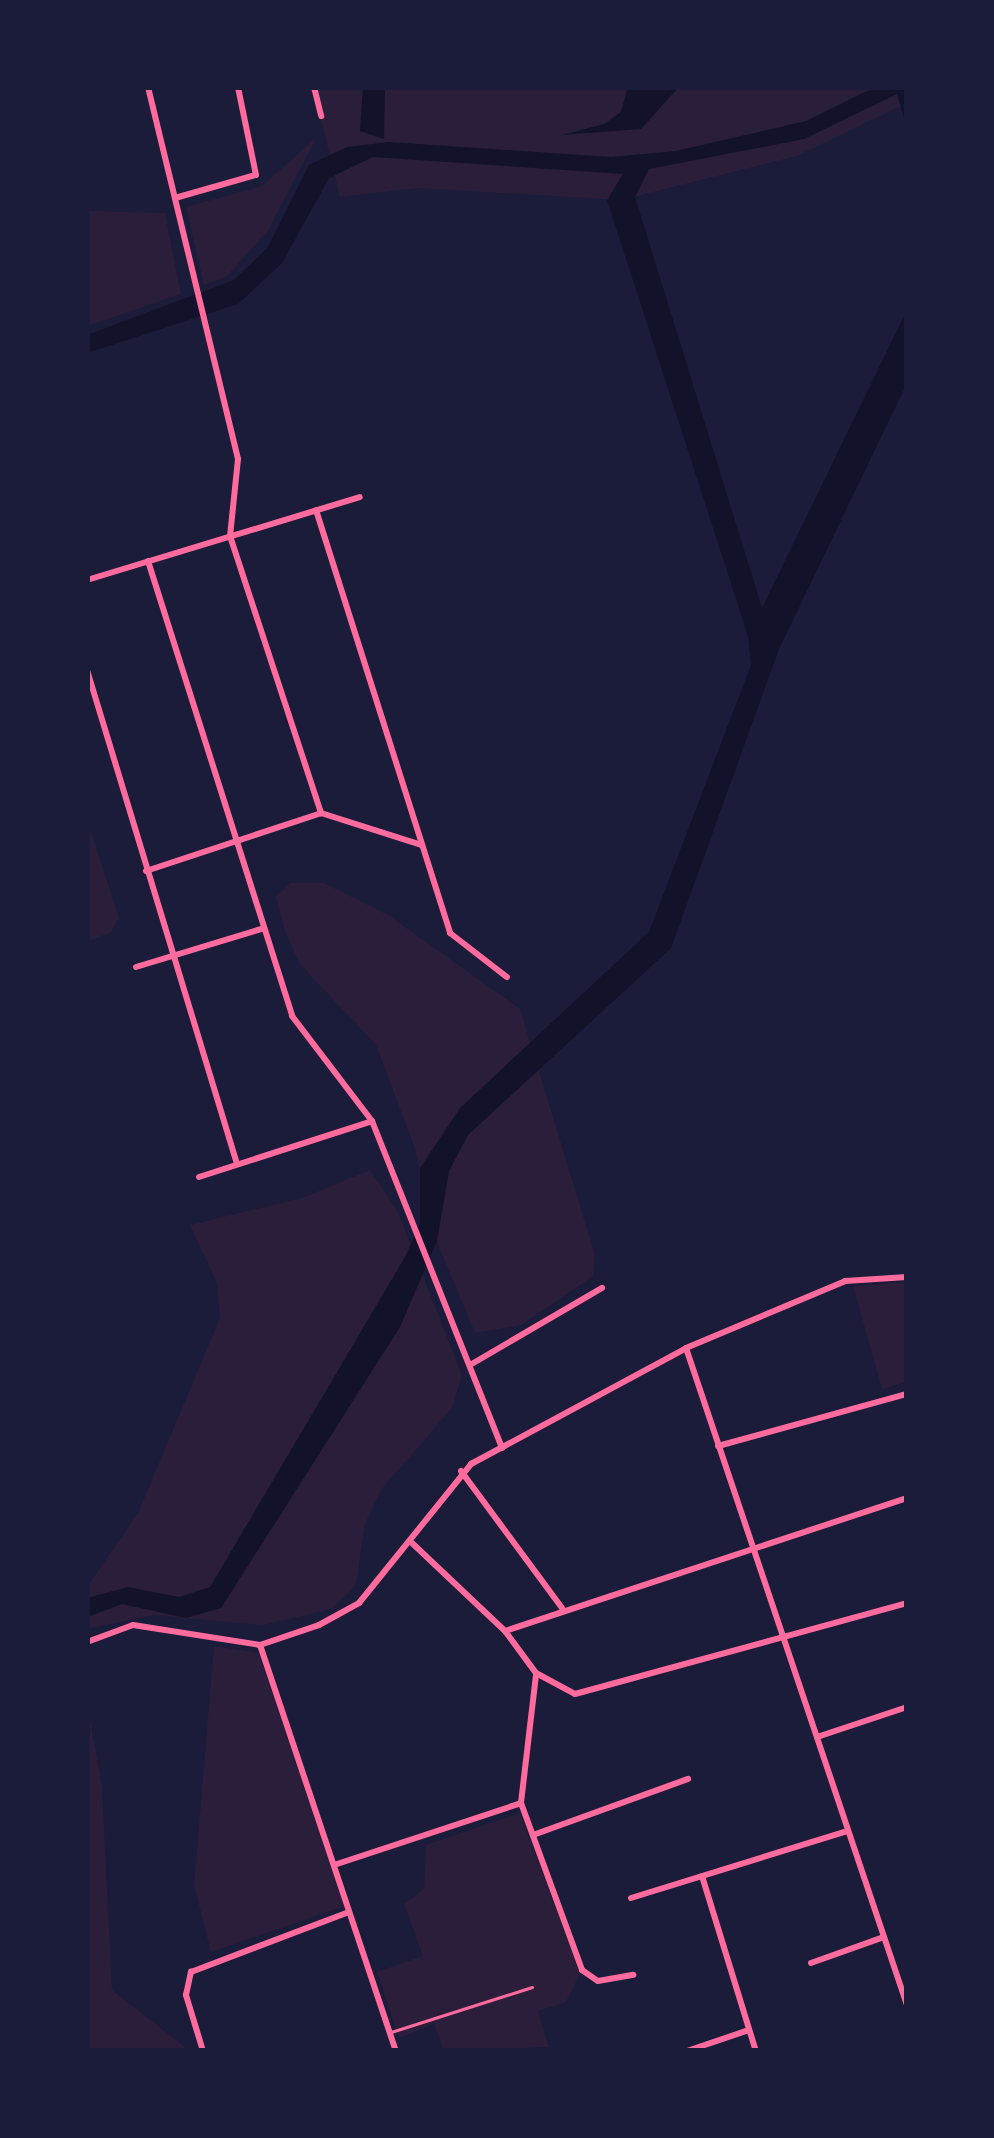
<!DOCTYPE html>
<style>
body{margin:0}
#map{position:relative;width:994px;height:2138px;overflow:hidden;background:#1b1b3a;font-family:"Alegreya Sans",sans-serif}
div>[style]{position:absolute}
.green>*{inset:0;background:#2a1e3b}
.water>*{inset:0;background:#12122b}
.service>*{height:3px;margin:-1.5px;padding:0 1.5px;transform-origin:1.5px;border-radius:1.5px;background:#ff6b9d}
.minor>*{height:6px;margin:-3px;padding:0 3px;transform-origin:3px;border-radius:3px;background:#ff6b9d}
span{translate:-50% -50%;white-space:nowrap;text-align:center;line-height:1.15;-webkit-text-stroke:12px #1b1b3a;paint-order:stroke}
.frame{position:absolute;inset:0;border:90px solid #1b1b3a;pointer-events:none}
</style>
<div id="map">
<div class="green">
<i style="clip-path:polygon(313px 87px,907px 87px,907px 103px,797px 156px,621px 200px,418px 188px,340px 197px)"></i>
<i style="clip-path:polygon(316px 138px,268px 231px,227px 276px,204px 285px,186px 207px,262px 186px)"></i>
<i style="clip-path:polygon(87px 211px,165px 213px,181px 294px,87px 326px)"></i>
<i style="clip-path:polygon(87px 819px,119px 918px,111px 932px,87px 942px)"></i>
<i style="clip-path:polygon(290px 883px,324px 883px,388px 915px,520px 1009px,595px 1255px,593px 1276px,521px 1325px,475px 1333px,439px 1247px,414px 1146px,376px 1045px,299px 963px,285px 931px,276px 897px)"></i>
<i style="clip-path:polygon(370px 1170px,397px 1210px,462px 1375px,452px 1408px,381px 1490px,365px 1524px,356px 1585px,332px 1609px,262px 1625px,154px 1615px,87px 1629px,87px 1587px,138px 1513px,220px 1318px,217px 1283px,190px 1225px,302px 1198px)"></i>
<i style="clip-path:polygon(907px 1282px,907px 1382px,882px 1389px,853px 1286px)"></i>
<i style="clip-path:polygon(214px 1646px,259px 1653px,344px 1906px,211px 1952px,194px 1885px)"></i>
<i style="clip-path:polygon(87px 1702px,102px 1787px,112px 1990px,190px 2051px,87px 2051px)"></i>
<i style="clip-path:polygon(520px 1813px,580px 1974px,566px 2002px,538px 2011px,549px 2047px,444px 2051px,434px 2024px,399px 2038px,377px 1972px,423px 1956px,404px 1904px,424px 1889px,426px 1845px)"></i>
</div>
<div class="water">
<i style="clip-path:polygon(363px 87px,385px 87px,384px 139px,360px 131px)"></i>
<i style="clip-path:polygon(628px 87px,679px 87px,641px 129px,562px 135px,604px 124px,621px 112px)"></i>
<i style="clip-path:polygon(875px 87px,907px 87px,907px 129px,897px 94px,804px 139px,649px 169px,635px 197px,762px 608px,907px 310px,907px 383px,779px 649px,671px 948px,468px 1135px,449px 1171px,437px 1241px,400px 1327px,221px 1608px,186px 1618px,122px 1604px,90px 1616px,87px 1598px,128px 1587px,179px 1597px,210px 1587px,405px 1257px,420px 1224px,420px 1168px,460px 1108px,649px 932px,751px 665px,748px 636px,607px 200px,623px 174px,373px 157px,329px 178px,282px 263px,238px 304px,87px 353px,87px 335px,234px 280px,268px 247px,309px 165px,347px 147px,389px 142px,611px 157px,676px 151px,806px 121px)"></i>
</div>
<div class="service">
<i style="left:391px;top:2032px;width:148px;rotate:-17.7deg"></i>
</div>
<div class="minor">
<i style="left:148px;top:87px;width:383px;rotate:76.4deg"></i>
<i style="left:238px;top:459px;width:77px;rotate:95.9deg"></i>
<i style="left:230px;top:536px;width:292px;rotate:71.8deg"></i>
<i style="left:314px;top:87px;width:30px;rotate:76deg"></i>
<i style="left:175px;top:198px;width:84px;rotate:-15.9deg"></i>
<i style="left:256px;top:175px;width:90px;rotate:-101.6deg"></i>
<i style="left:316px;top:510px;width:444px;rotate:72.4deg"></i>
<i style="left:450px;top:933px;width:72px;rotate:37.7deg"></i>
<i style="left:148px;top:561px;width:477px;rotate:72.4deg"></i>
<i style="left:292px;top:1016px;width:132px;rotate:52.7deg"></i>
<i style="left:372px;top:1121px;width:352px;rotate:68.3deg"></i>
<i style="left:87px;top:580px;width:285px;rotate:-16.9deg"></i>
<i style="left:87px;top:670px;width:516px;rotate:73.11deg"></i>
<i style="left:146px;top:871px;width:184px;rotate:-18.3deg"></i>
<i style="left:321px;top:813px;width:106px;rotate:17.6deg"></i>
<i style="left:136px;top:967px;width:134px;rotate:-16.9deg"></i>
<i style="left:199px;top:1177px;width:182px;rotate:-17.9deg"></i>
<i style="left:686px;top:1348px;width:693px;rotate:71.41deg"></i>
<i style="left:470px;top:1365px;width:153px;rotate:-30.3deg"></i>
<i style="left:718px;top:1446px;width:196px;rotate:-15.4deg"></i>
<i style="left:461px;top:1471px;width:170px;rotate:53.6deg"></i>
<i style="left:412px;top:1543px;width:128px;rotate:43.4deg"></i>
<i style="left:505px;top:1631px;width:52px;rotate:53.6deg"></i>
<i style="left:536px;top:1673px;width:44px;rotate:28.3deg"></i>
<i style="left:575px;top:1694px;width:344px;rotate:-15.3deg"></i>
<i style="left:505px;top:1631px;width:423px;rotate:-18.3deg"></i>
<i style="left:87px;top:1642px;width:49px;rotate:-20.3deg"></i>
<i style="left:133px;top:1625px;width:129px;rotate:8.9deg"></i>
<i style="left:260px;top:1645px;width:62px;rotate:-18.7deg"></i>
<i style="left:319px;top:1625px;width:46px;rotate:-28.8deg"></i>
<i style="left:359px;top:1603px;width:179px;rotate:-51.1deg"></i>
<i style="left:471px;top:1464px;width:244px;rotate:-28.3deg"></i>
<i style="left:686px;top:1348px;width:173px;rotate:-22.8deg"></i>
<i style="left:845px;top:1281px;width:62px;rotate:-3.7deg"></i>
<i style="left:260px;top:1645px;width:428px;rotate:71.5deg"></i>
<i style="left:536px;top:1675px;width:129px;rotate:96.7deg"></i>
<i style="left:521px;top:1803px;width:178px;rotate:69.9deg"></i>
<i style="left:582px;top:1970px;width:19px;rotate:35deg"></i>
<i style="left:598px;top:1981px;width:36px;rotate:-10deg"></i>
<i style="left:817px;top:1737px;width:95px;rotate:-18.4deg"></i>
<i style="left:533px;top:1835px;width:165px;rotate:-19.9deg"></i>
<i style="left:334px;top:1865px;width:197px;rotate:-18.3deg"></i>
<i style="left:702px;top:1876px;width:183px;rotate:72.9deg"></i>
<i style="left:631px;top:1898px;width:227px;rotate:-17.2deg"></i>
<i style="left:811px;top:1963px;width:77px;rotate:-19.6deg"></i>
<i style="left:203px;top:2051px;width:59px;rotate:-106.9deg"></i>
<i style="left:186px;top:1995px;width:24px;rotate:-78deg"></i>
<i style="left:191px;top:1972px;width:169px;rotate:-20.8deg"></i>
<i style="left:687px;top:2051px;width:65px;rotate:-18.7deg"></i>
</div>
<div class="frame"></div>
</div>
